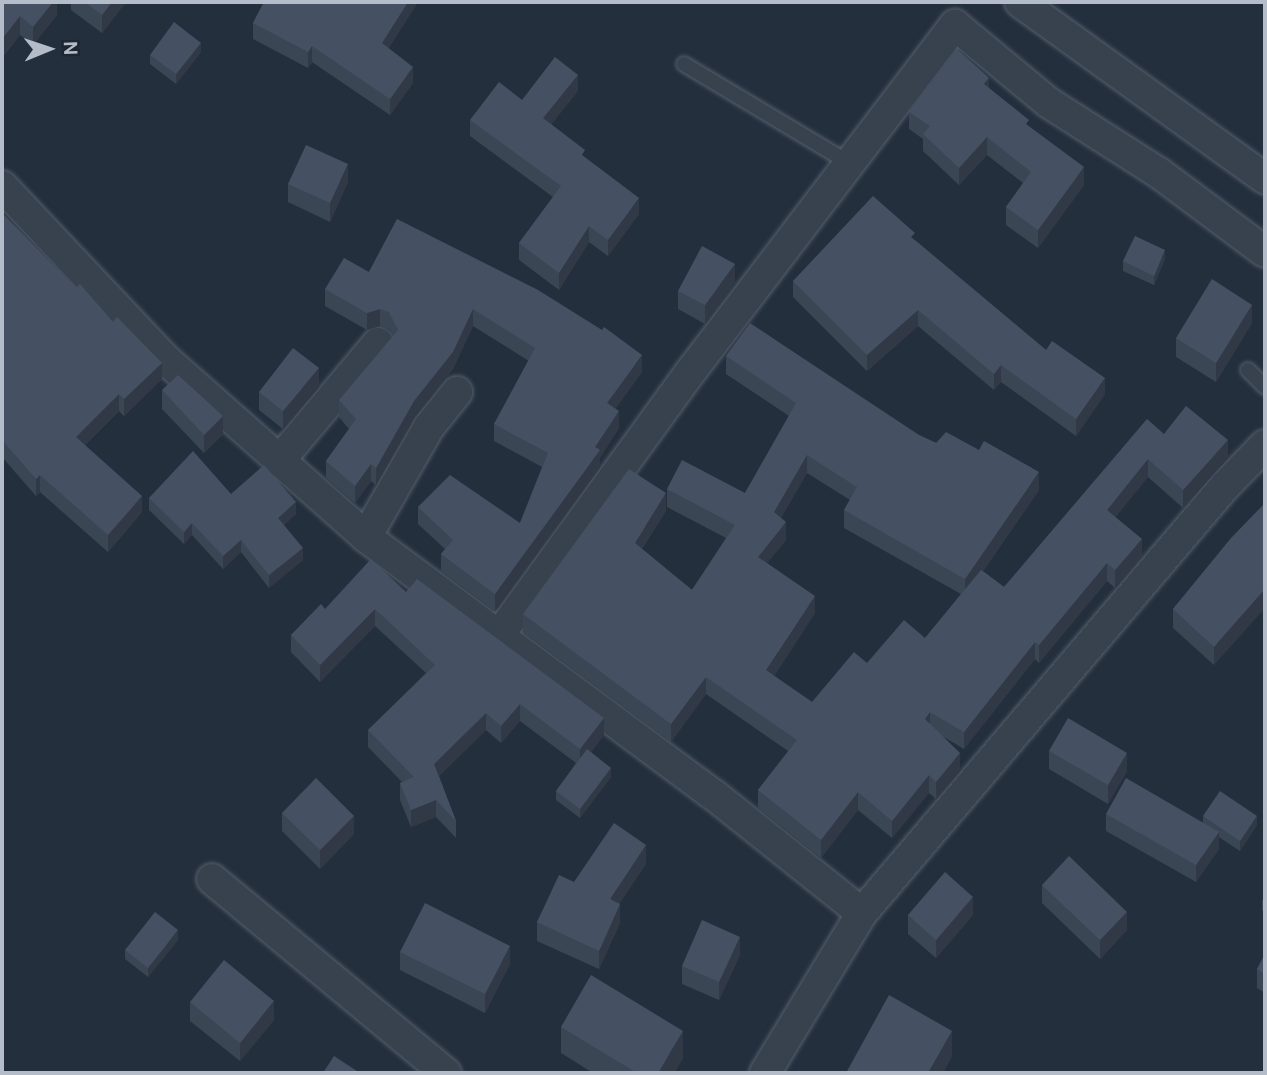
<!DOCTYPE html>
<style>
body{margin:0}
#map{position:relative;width:1267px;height:1075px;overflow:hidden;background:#242f3e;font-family:"DM Sans",sans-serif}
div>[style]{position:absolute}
.roads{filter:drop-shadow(0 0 2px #565f6c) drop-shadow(0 0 2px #565f6c)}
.service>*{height:14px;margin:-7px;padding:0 7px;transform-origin:7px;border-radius:7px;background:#38414e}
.minor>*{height:30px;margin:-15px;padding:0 15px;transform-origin:15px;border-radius:15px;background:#38414e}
.wall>*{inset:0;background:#3b4654}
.shaded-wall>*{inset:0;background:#303945}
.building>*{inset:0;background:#455162}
span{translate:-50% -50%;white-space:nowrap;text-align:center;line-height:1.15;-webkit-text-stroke:6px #1d2633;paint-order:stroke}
.frame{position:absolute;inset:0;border:4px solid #b4bcc9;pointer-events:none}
.north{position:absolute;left:14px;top:14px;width:70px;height:70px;-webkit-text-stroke:5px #1d2633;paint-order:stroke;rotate:88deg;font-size:19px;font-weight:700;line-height:28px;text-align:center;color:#b4bcc9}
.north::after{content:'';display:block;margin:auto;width:24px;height:32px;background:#b4bcc9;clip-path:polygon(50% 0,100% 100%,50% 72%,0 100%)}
</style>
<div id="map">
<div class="roads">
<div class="service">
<i style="left:684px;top:64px;width:191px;rotate:30.9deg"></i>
<i style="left:1248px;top:370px;width:24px;rotate:45deg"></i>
</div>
<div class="minor">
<i style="left:1020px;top:2px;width:302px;rotate:35.8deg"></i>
<i style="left:2px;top:186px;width:238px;rotate:46.7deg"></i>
<i style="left:165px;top:359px;width:268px;rotate:41.5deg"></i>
<i style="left:366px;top:537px;width:433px;rotate:36.6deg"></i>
<i style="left:714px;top:795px;width:189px;rotate:38.6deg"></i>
<i style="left:279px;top:461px;width:154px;rotate:-50deg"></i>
<i style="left:366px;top:537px;width:127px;rotate:-60.2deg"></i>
<i style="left:429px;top:427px;width:45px;rotate:-51.3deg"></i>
<i style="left:500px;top:634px;width:326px;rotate:-54deg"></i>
<i style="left:692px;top:370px;width:434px;rotate:-52.7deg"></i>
<i style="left:955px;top:25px;width:122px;rotate:39.7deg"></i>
<i style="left:1049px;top:103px;width:130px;rotate:32.5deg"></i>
<i style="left:1159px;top:173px;width:132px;rotate:36.7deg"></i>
<i style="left:212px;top:879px;width:304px;rotate:39.7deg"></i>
<i style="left:765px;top:1073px;width:187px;rotate:-58.8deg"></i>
<i style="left:862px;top:913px;width:560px;rotate:-49.63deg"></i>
<i style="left:1225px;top:486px;width:57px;rotate:-45.7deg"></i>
</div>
</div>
<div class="wall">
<i style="clip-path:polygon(2px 2px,57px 2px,57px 15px,33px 45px,20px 35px,2px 58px)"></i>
<i style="clip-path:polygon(71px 2px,126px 2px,102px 33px,71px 10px)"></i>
<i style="clip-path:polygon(264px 2px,418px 2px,388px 49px,413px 83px,390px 115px,312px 62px,308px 68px,253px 39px,253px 23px)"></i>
<i style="clip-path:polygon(201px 52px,176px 84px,150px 64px,150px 55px)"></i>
<i style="clip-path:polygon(989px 88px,1029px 127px,1084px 185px,1038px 248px,1006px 225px,1006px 207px,1023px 183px,987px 155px,959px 185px,923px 151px,923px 139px,909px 129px,909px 112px)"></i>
<i style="clip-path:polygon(578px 91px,551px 124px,585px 158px,639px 214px,608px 256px,589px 242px,559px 290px,519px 260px,519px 243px,553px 197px,470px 136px,470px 120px,522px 100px)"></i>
<i style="clip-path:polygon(348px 182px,330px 222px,288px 202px,288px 184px)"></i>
<i style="clip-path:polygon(2px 213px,162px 379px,124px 416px,119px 411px,85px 445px,142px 512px,108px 552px,40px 492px,36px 496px,2px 457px)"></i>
<i style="clip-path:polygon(397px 219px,642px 372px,615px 409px,619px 428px,600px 458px,600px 467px,495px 611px,441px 571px,441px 554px,445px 549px,418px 524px,418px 507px,520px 523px,542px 467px,494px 441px,494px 424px,529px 361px,473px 326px,453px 369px,414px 418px,376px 485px,371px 481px,355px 503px,326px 478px,326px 461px,349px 429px,339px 417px,339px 400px,393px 337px,389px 329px,380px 326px,367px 330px,325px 306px,325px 289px,369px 272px)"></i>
<i style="clip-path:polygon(915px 240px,1046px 350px,1105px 394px,1076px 436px,1001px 382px,994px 390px,918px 326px,867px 371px,793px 297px,793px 281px)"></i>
<i style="clip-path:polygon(1165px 259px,1154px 285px,1123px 271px,1123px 261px)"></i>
<i style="clip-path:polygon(735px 282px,705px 324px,678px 309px,678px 291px)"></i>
<i style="clip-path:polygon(1252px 323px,1216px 382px,1176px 357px,1176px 338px)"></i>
<i style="clip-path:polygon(evenodd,726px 356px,919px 435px,1039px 490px,983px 571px,1004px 587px,1164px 434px,1228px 458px,1183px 508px,1148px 477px,1115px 517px,1142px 556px,1115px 588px,1107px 581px,1039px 663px,1035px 659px,964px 749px,944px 737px,960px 771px,936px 799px,929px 793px,892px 838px,858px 810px,821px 858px,758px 808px,758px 790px,788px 751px,706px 694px,671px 742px,523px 632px,523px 614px,666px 511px,642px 549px,692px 590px,726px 538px,667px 507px,667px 489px,745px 493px,789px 416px,726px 374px,726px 356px,807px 473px,850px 500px,844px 510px,844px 528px,961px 594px,925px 638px,867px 663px,812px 702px,774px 676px,815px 613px,767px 563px,786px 540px,781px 518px,807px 473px)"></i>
<i style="clip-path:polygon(319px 387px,283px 429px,259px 410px,259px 392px)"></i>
<i style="clip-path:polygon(162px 390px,223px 434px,204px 453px,162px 409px)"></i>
<i style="clip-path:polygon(231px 494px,296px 514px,284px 525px,303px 560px,269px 588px,241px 552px,223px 569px,192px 535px,184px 544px,149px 510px,149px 498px)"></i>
<i style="clip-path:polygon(1232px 537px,1214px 665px,1173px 628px,1173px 609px)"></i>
<i style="clip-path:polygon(406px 592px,604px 735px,591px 752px,611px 777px,580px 818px,556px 800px,556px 791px,576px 763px,520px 721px,501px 743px,486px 730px,439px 776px,456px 821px,456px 838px,436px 817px,411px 827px,400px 800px,400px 783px,402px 782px,368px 747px,368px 730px,426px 673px,375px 626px,320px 682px,291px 652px,291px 635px,325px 609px)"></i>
<i style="clip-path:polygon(1049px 751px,1127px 771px,1108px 804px,1049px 769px)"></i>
<i style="clip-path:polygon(282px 813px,354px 834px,320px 869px,282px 831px)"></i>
<i style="clip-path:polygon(1106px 814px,1203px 822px,1203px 816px,1257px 825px,1240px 851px,1219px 837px,1219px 849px,1196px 882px,1106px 831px)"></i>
<i style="clip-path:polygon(646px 864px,619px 904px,620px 923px,599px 969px,537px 941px,537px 922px,574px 882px)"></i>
<i style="clip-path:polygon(1042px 885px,1127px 930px,1100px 959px,1042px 903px)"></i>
<i style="clip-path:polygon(1265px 895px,1265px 913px,1262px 910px,1262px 901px)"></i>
<i style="clip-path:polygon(908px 915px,973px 915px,936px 958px,908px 934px)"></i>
<i style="clip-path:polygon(178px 940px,148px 977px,125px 959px,125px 950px)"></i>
<i style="clip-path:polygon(400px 952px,510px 964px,485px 1013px,400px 970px)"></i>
<i style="clip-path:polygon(1265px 954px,1265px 993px,1257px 988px,1257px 969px)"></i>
<i style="clip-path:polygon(740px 955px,719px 1000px,682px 984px,682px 966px)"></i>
<i style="clip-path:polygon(190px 1002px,274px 1020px,240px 1061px,190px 1021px)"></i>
<i style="clip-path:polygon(561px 1027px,683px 1058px,674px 1073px,593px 1073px,561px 1053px)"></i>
</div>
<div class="shaded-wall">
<i style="clip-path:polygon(53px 2px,57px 2px,57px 15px,33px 45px,33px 27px)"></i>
<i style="clip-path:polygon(112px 2px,126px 2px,102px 33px,102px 15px)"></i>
<i style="clip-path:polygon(408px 2px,418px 2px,382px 59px,382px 43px)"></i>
<i style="clip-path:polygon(20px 16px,20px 35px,2px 58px,2px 39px)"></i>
<i style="clip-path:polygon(201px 43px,201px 52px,176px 84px,176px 74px)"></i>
<i style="clip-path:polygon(312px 46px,312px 62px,308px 68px,308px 52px)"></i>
<i style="clip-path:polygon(413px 67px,413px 83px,390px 115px,390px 99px)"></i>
<i style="clip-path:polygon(578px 75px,578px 91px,543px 135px,543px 118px)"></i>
<i style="clip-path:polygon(989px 78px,989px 96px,984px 84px)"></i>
<i style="clip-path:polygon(987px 137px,987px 155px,959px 185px,959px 168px)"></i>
<i style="clip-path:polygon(348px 164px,348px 182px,330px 222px,330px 203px)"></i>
<i style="clip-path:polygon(1084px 167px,1084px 185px,1038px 248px,1038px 230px)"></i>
<i style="clip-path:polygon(639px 198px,639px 214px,608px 256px,608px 240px)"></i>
<i style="clip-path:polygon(589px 226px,589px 242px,559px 290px,559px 273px)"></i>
<i style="clip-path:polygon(1165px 250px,1165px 259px,1154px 285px,1154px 276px)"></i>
<i style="clip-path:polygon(735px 264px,735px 282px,705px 324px,705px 305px)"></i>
<i style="clip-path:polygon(1252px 305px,1252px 323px,1216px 382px,1216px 363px)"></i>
<i style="clip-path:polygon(380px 309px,380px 326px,367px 330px,367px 313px)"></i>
<i style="clip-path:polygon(473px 309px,473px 326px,453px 369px,414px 418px,376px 485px,376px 468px,414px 401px)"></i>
<i style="clip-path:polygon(918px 310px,918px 326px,867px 371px,867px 355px)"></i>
<i style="clip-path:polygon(642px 355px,642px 372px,607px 420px,607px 403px)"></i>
<i style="clip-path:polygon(162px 363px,162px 379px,124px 416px,124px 399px)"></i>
<i style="clip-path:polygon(1001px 365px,1001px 382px,994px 390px,994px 374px)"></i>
<i style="clip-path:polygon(319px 368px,319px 387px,283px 429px,283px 411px)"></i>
<i style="clip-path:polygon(1105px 378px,1105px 394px,1076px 436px,1076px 419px)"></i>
<i style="clip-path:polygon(119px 394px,119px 411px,76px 454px,76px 437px)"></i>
<i style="clip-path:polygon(619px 411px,619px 428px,600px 458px,600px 467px,495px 611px,495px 594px)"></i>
<i style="clip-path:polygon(223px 416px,223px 434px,204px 453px,204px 435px)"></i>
<i style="clip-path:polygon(1228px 440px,1228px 458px,1183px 508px,1183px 490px)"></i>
<i style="clip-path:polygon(807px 455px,807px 473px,774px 530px,774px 512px)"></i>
<i style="clip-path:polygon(1148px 459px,1148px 477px,1107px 528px,1107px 510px)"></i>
<i style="clip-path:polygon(371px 464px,371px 481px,355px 503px,355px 486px)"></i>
<i style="clip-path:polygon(1039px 472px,1039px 490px,965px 596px,965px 579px)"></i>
<i style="clip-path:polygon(40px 475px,40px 492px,36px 496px,36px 479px)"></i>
<i style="clip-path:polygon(666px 493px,666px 511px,635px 560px,635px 543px)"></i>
<i style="clip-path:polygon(142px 496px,142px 512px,108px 552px,108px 535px)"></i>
<i style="clip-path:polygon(296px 502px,296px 514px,278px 530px,278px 518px)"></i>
<i style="clip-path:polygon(786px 522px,786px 540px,758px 574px,758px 557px)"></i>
<i style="clip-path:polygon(192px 523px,192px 535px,184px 544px,184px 532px)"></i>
<i style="clip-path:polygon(1142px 539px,1142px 556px,1115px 588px,1115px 570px)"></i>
<i style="clip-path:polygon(241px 540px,241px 552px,223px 569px,223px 556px)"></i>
<i style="clip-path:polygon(303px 548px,303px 560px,269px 588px,269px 575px)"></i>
<i style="clip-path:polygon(1107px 563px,1107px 581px,1039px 663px,1039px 645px)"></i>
<i style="clip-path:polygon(1265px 589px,1265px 608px,1214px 665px,1214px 647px)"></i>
<i style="clip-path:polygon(815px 596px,815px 613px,766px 688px,766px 670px)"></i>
<i style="clip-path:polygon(375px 609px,375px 626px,320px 682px,320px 665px)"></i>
<i style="clip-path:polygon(1035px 642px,1035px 659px,964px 749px,964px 732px)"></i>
<i style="clip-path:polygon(706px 677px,706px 694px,671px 742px,671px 724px)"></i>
<i style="clip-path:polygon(520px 704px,520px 721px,501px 743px,501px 726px)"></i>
<i style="clip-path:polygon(930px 712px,930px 730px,925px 719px)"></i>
<i style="clip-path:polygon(486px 713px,486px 730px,434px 781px,434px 764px)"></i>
<i style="clip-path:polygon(604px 718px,604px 735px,580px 766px,580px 749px)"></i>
<i style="clip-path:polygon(960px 753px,960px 771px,936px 799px,936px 782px)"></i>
<i style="clip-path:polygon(1127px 753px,1127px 771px,1108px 804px,1108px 785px)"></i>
<i style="clip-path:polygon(611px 768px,611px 777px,580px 818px,580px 809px)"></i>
<i style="clip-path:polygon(929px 775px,929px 793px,892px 838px,892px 821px)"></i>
<i style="clip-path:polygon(858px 792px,858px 810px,821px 858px,821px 840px)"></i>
<i style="clip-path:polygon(436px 800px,436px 817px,411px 827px,411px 810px)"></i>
<i style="clip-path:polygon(354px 816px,354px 834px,320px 869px,320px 850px)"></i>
<i style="clip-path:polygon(1257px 816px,1257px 825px,1240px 851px,1240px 841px)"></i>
<i style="clip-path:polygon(1219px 832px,1219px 849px,1196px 882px,1196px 865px)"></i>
<i style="clip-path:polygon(646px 845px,646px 864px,610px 918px,610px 899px)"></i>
<i style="clip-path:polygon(973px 897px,973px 915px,936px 958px,936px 940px)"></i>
<i style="clip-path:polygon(620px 904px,620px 923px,599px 969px,599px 951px)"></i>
<i style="clip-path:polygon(1127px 912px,1127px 930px,1100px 959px,1100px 940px)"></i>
<i style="clip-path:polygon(178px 930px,178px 940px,148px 977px,148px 968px)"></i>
<i style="clip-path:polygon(740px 937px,740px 955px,719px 1000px,719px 982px)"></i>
<i style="clip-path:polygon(510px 946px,510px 964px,485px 1013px,485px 994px)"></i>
<i style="clip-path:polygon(274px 1001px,274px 1020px,240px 1061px,240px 1043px)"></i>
<i style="clip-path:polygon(683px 1031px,683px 1058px,674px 1073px,658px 1073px)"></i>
<i style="clip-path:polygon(952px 1031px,952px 1057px,943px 1073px,928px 1073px)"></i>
</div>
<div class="building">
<i style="clip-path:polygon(2px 2px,53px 2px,33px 27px,20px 16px,2px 39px)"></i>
<i style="clip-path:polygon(85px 2px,112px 2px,102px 15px)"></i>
<i style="clip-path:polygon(264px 2px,408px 2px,382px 43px,413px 67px,390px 99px,312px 46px,308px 52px,253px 23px)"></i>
<i style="clip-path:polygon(174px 22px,201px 43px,176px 74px,150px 55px)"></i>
<i style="clip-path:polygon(957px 49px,989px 78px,984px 84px,1029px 120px,1026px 124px,1084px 167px,1038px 230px,1006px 207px,1031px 172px,987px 137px,959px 168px,923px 134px,930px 126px,909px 112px)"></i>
<i style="clip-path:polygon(555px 57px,578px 75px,543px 118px,585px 150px,582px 155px,639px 198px,608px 240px,589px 226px,559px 273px,519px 243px,561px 186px,470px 120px,499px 82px,522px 100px)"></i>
<i style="clip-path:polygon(306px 145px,348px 164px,330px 203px,288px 184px)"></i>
<i style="clip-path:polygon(873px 196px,915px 233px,911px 237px,1046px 350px,1052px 341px,1105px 378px,1076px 419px,1001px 365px,994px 374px,918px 310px,867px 355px,793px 281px)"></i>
<i style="clip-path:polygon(2px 213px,76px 288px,80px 284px,113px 322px,117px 317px,162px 363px,124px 399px,119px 394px,76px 437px,142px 496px,108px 535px,40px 475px,36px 479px,2px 440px,2px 352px,4px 351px,2px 349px)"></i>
<i style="clip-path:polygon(397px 219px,538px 290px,602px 330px,604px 327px,642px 355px,607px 403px,619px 411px,595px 447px,600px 450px,495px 594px,441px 554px,453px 540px,418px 507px,450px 475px,520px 523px,548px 453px,494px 424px,535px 348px,473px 309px,453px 352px,414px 401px,376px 468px,371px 464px,355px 486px,326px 461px,356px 419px,339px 400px,398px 330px,389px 312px,380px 309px,367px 313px,325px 289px,344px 258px,369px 272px)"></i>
<i style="clip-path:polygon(1135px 236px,1165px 250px,1154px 276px,1123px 261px)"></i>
<i style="clip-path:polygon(702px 246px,735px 264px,705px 305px,678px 291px)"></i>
<i style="clip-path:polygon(1212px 279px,1252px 305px,1216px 363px,1176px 338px)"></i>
<i style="clip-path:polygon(750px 323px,919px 435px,936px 443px,946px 432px,979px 450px,984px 441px,1039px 472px,965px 579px,844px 510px,857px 487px,807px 455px,774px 512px,786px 522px,758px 557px,815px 596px,766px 670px,812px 702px,854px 652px,867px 663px,904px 620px,925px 638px,981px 570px,1004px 587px,1147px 419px,1164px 434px,1186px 406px,1228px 440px,1183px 490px,1148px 459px,1107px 510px,1142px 539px,1115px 570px,1107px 563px,1039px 645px,1035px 642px,964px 732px,930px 712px,925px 719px,960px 753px,936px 782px,929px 775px,892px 821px,858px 792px,821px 840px,758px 790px,797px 740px,706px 677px,671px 724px,523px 614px,629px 469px,666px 493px,635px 543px,692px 590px,735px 525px,667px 489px,682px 460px,745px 493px,796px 403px,726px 356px)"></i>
<i style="clip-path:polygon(293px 348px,319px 368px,283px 411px,259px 392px)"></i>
<i style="clip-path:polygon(178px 375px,223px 416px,204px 435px,162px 390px)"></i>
<i style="clip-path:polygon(193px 451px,231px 494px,264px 465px,296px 502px,278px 518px,303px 548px,269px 575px,241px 540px,223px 556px,192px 523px,184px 532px,149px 498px)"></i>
<i style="clip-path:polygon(1265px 503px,1265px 589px,1214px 647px,1173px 609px,1232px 537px)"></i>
<i style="clip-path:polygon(371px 559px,406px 592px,417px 579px,604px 718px,580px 749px,520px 704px,501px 726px,486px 713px,434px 764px,456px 821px,436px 800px,411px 810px,400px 783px,414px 777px,368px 730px,435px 665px,375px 609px,320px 665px,291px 635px,321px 604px,325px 609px)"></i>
<i style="clip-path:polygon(1068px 718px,1127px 753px,1108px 785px,1049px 751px)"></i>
<i style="clip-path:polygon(587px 749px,611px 768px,580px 809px,556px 791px)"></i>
<i style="clip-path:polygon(316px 778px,354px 816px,320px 850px,282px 813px)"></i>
<i style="clip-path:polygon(1126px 778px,1219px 832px,1196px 865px,1106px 814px)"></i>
<i style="clip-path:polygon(1220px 791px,1257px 816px,1240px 841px,1203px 816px)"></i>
<i style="clip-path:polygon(614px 823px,646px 845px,610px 899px,620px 904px,599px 951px,537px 922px,559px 875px,574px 882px)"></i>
<i style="clip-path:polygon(1069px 856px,1127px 912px,1100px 940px,1042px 885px)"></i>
<i style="clip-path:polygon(945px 872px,973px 897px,936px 940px,908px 915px)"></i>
<i style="clip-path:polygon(425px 903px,510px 946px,485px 994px,400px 952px)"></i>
<i style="clip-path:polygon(155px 912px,178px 930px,148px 968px,125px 950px)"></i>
<i style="clip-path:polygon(702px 920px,740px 937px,719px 982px,682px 966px)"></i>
<i style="clip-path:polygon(1265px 954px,1265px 974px,1257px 969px)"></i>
<i style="clip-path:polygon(224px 960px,274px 1001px,240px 1043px,190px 1002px)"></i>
<i style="clip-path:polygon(591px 975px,683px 1031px,658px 1073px,637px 1073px,561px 1027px)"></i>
<i style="clip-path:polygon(889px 995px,952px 1031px,928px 1073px,846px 1073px)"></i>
<i style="clip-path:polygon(334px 1056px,360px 1073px,323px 1073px)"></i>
</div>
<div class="frame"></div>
<div class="north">N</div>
</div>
